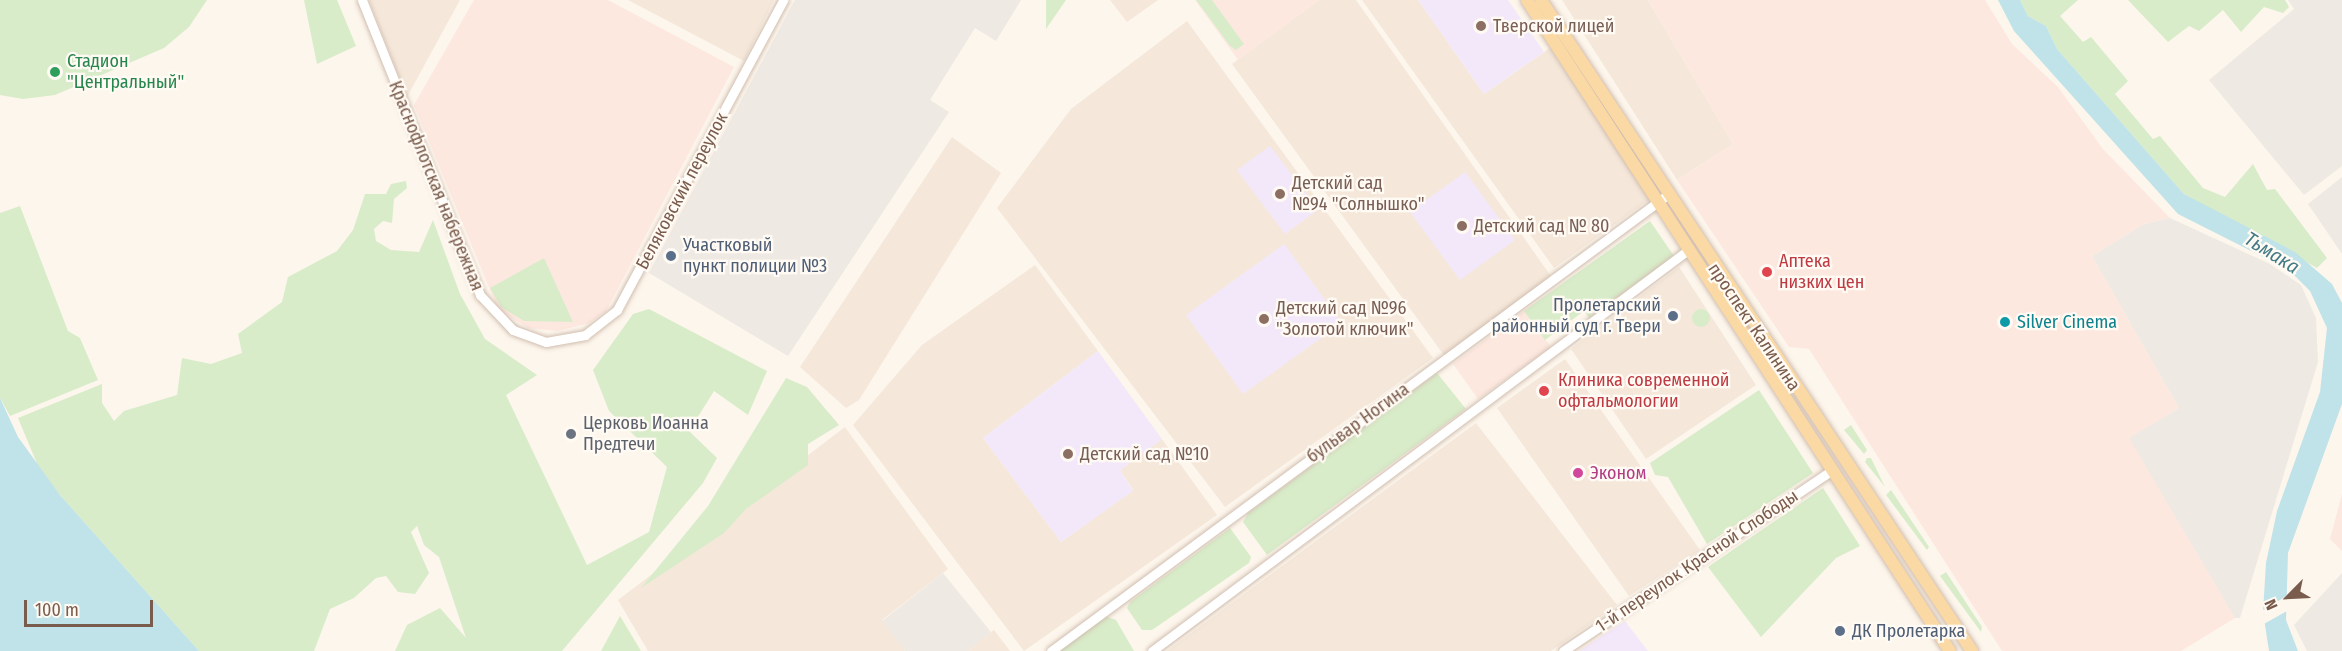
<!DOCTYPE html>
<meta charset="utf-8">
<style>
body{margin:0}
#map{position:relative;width:2342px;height:651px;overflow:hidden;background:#fdf6ec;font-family:"Fira Sans Condensed",sans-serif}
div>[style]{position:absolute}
.residential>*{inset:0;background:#f5e8da}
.commercial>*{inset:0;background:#fde8e0}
.industrial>*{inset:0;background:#efe9e4}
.education>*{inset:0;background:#f3e8fa}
.green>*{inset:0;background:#d8ecc9}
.round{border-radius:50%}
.water>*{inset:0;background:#bfe3e8}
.pier>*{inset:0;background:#fdf6ec}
.roads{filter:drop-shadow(0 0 2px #d1beb0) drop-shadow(0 0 2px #d1beb0)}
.tertiary>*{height:9px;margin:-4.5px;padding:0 4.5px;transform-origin:4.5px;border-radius:4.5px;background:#fff}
.primary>*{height:12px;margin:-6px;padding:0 6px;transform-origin:6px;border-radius:6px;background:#fbd9a5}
.dots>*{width:16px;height:16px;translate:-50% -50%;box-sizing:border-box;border:3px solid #fffaf3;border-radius:50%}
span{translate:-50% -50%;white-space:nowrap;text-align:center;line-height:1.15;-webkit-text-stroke:4.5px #fffaf3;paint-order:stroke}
.education-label{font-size:18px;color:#785e54}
.left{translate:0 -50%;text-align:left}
.leisure-label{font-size:18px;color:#27864d}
.street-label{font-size:18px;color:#7a5c4d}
.service-label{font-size:18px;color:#4e5e75}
.right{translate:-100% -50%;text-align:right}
.health-label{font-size:18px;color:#be3a42}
.culture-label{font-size:18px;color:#0d838f}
.worship-label{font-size:18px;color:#5b616d}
.hotel-label{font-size:18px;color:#b23c85}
.water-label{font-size:20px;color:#437c86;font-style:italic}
.north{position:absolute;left:2258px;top:567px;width:60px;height:60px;-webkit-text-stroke:4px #fffaf3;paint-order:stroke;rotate:246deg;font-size:16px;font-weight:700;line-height:24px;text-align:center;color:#7a5c4d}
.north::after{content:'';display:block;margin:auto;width:21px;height:27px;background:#7a5c4d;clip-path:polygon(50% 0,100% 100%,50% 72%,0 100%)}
.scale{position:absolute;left:24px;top:600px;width:129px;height:27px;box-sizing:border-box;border:3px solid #7a5c4d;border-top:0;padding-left:8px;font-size:18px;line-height:21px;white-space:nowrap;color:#7a5c4d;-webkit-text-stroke:4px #fffaf3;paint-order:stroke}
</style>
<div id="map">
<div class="residential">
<i style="clip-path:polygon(369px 0,460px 0,407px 97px)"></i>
<i style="clip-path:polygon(628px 0,774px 0,744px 61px)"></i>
<i style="clip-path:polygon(1110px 0,1158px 0,1127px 22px)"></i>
<i style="clip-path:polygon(1319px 0,1356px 0,1553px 279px,1446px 358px,1232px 64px)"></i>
<i style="clip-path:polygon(1362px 0,1418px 0,1484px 94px,1550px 48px,1650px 199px,1554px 268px)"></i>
<i style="clip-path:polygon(1562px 0,1648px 0,1733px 144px,1677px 180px)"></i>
<i style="clip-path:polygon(1187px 21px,1433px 358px,1225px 507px,997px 208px,1071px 109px)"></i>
<i style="clip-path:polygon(952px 137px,1001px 173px,859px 400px,846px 408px,800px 367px)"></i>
<i style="clip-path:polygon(1035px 265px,1098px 351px,983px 438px,1061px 542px,1133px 490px,1120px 470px,1162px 439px,1217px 515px,1024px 651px,853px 425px,922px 345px)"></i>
<i style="clip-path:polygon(1679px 267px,1756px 385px,1646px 459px,1571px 349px)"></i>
<i style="clip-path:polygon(1565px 359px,1700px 550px,1629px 596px,1497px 408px)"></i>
<i style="clip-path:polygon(1476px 423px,1617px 605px,1551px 651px,1167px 651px)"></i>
<i style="clip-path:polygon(845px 427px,948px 569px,882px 620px,905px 651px,648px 651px,618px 600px)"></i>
<i style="clip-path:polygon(994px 630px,1010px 651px,968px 651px,991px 632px)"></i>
</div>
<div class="commercial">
<i style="clip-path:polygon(474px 0,608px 0,734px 67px,606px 311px,589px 323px,558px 331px,528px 328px,498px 309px,414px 105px)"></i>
<i style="clip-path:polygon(1195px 0,1319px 0,1238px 60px)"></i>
<i style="clip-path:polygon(1648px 0,1985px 0,2012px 44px,2058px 87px,2103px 149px,2170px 218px,2144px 224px,2092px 256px,2179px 408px,2130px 438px,2235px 618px,2181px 651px,2002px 651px,1809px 349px,1789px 347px,1677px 180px,1733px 144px)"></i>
<i style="clip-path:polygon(1524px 311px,1551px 347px,1478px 399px,1453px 364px)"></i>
<i style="clip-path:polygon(2342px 494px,2342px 551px,2330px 539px)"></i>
</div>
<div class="industrial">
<i style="clip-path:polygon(795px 0,1021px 0,996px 41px,975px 28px,930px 100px,949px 112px,788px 356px,649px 273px)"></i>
<i style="clip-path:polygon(2288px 0,2342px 0,2342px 166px,2304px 195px,2209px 80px,2294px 9px)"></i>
<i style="clip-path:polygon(2342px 177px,2342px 254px,2308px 204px)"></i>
<i style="clip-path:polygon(2170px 218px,2270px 264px,2301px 285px,2316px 318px,2318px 362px,2240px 618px,2235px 618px,2129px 438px,2179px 408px,2092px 256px,2144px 224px)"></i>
<i style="clip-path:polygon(943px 573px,991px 632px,968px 651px,905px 651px,882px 621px)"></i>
<i style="clip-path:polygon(2342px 573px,2342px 651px,2307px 651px,2294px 625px)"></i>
</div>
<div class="education">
<i style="clip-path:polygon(1418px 0,1508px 0,1544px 52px,1484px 94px)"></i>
<i style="clip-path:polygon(1270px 146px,1318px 210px,1285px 234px,1237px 170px)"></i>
<i style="clip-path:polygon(1465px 172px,1515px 240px,1460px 280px,1410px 212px)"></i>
<i style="clip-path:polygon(1284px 244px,1342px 323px,1243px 394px,1186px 315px)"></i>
<i style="clip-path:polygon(1098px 351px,1162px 439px,1120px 470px,1133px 491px,1061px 542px,983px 438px)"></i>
<i style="clip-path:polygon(1625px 621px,1648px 651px,1579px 651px)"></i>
</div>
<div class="green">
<i style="clip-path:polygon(0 0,207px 0,189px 27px,164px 48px,55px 95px,23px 99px,0 95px)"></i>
<i style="clip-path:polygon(304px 0,337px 0,356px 46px,317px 64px)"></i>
<i style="clip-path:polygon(1046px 0,1066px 0,1046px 29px)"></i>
<i style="clip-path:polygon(1196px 0,1212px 0,1244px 44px,1236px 50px,1230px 46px)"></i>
<i style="clip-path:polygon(2020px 0,2078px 0,2060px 16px,2083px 42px,2091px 37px,2128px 81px,2115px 94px,2153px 139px,2160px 136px,2203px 188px,2225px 197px,2253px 164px,2267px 190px,2275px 189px,2327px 258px,2317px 268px,2184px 194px,2057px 49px,2046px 26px,2028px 16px)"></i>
<i style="clip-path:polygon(2128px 0,2285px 0,2289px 7px,2283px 13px,2264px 7px,2241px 32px,2223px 10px,2199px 31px,2189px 26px,2168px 42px)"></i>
<i style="clip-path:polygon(406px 181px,407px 188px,394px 199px,392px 223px,383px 221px,374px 229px,376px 241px,391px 250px,419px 252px,433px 220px,460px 294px,485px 339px,537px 375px,506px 395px,587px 565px,649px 532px,667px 467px,609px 411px,593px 370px,633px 314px,649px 309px,767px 371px,748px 415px,714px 391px,689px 431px,717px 458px,703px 483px,562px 651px,395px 651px,407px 625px,440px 608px,466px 638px,439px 557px,424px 545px,417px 526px,411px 532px,429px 573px,415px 594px,398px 592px,386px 576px,376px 578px,354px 598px,330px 609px,314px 651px,199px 651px,60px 495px,38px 466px,18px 418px,102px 384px,102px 403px,114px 421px,124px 411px,177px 395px,182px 358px,211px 364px,242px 353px,238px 334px,282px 302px,288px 277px,337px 251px,353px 230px,365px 194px,386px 194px,391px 184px)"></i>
<i style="clip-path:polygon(20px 206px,68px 331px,80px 338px,98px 380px,10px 416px,0 398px,0 213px)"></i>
<i style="clip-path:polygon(1650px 221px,1674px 256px,1589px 318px,1584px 311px,1545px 340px,1524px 311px)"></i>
<i style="clip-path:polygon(544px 258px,573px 322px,524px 321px,501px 307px,490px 288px)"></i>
<i class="round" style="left:1692px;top:309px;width:18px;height:18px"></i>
<i style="clip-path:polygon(1437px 373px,1466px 409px,1267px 555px,1243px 522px,1248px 513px)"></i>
<i style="clip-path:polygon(786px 378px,807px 387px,839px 425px,808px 444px,808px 465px,746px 509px,724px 533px,641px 588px,708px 506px)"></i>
<i style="clip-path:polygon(1759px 390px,1813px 473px,1707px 544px,1668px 477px,1655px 475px,1650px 463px)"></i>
<i style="clip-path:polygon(1851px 425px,1867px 450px,1864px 454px,1844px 430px)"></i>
<i style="clip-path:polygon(1867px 458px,1871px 458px,1885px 487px,1865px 462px)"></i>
<i style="clip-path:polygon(1823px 488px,1860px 546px,1836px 558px,1761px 637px,1708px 567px)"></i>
<i style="clip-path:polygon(1891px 490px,1929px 547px,1927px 550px,1886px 495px)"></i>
<i style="clip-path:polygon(1230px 528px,1251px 557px,1249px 563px,1152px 630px,1142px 630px,1127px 608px,1130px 602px)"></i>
<i style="clip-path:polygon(1946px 572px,1982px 627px,1981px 632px,1940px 576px)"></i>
<i style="clip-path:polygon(620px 616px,641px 651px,601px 651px)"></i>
<i style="clip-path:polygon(1105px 616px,1116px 620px,1134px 651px,1055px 651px)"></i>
</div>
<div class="water">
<i style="clip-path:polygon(1998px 0,2020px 0,2028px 16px,2046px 26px,2057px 49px,2184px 194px,2295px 252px,2332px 284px,2342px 303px,2342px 404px,2288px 553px,2286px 620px,2298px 651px,2269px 651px,2263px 612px,2266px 563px,2277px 511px,2320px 392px,2327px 328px,2310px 291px,2289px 270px,2178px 214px,2014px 31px)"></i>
<i style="clip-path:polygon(0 398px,18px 437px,60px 495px,199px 651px,0 651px)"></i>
</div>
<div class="pier">
<i style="clip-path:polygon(2288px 595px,2289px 610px,2262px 625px,2260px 612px)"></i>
</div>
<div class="roads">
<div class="tertiary">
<i style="left:362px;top:0;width:318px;rotate:68.2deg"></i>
<i style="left:480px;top:295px;width:48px;rotate:46.7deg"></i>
<i style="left:513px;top:330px;width:35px;rotate:20deg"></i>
<i style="left:546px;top:342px;width:40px;rotate:-10deg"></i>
<i style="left:585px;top:335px;width:41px;rotate:-38deg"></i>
<i style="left:617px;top:310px;width:352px;rotate:-61.8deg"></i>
<i style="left:1051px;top:651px;width:765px;rotate:-36.5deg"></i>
<i style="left:1152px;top:651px;width:669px;rotate:-36.8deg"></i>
<i style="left:1563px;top:651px;width:323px;rotate:-33.9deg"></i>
</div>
<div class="primary">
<i style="left:1527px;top:0;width:776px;rotate:56.99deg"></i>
<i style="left:1541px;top:0;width:781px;rotate:56.49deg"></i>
</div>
</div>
<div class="dots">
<i style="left:1481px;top:26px;background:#8d6e63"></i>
<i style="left:55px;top:72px;background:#2e9e5b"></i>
<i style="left:1280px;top:194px;background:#8d6e63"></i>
<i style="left:1462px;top:226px;background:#8d6e63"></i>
<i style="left:671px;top:256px;background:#5c6f8a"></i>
<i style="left:1767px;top:272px;background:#e0444e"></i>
<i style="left:1673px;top:316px;background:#5c6f8a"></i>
<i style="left:1264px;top:319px;background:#8d6e63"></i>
<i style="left:2005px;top:322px;background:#0f9aa8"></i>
<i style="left:1544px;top:391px;background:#e0444e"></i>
<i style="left:571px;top:434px;background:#6b7280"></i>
<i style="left:1068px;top:454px;background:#8d6e63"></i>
<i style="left:1578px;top:473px;background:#d1479c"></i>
<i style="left:1840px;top:631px;background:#5c6f8a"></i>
</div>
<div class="education-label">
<span class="left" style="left:1493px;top:26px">Тверской лицей</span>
<span class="left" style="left:1292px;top:194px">Детский сад<br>№94 "Солнышко"</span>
<span class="left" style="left:1474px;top:226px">Детский сад № 80</span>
<span class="left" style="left:1276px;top:319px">Детский сад №96<br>"Золотой ключик"</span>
<span class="left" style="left:1080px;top:454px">Детский сад №10</span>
</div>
<div class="leisure-label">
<span class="left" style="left:67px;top:72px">Стадион<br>"Центральный"</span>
</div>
<div class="street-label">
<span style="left:436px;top:186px;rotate:68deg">Краснофлотская набережная</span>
<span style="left:682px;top:191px;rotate:-62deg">Беляковский переулок</span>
<span style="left:1754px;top:327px;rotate:56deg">проспект Калинина</span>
<span style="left:1358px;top:423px;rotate:-36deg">бульвар Ногина</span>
<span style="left:1697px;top:561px;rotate:-34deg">1-й переулок Красной Слободы</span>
</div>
<div class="service-label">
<span class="left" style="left:683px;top:256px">Участковый<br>пункт полиции №3</span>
<span class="right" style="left:1661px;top:316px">Пролетарский<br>районный суд г. Твери</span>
<span class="left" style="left:1852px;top:631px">ДК Пролетарка</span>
</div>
<div class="health-label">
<span class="left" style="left:1779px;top:272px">Аптека<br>низких цен</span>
<span class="left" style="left:1558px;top:391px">Клиника современной<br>офтальмологии</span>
</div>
<div class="culture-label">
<span class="left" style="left:2017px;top:322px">Silver Cinema</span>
</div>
<div class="worship-label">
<span class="left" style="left:583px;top:434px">Церковь Иоанна<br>Предтечи</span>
</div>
<div class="hotel-label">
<span class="left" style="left:1590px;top:473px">Эконом</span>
</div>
<div class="water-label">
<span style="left:2272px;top:253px;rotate:32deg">Тьмака</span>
</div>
<div class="north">N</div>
<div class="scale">100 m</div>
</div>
